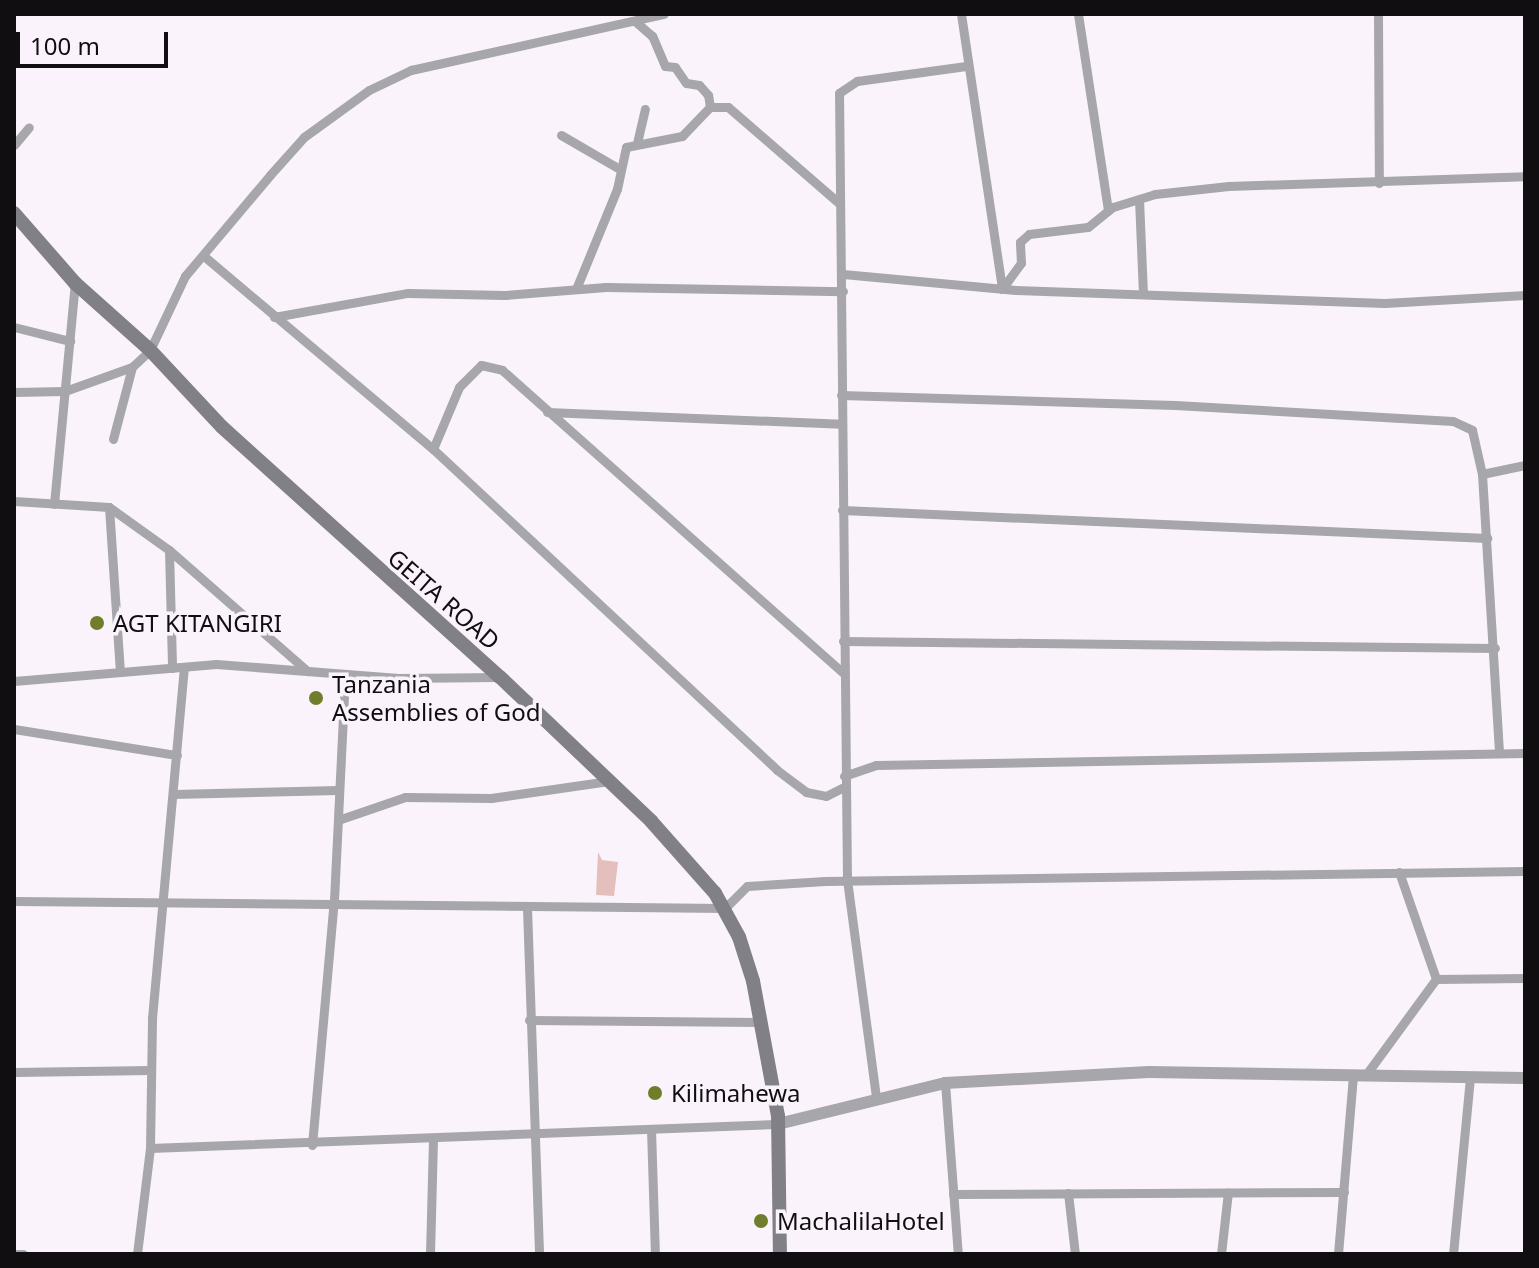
<!DOCTYPE html>
<style>
body{margin:0}
#map{position:relative;width:1539px;height:1268px;overflow:hidden;background:#fbf3fc;font-family:"Noto Sans",sans-serif}
div>[style]{position:absolute}
.green>*{inset:0;background:#e5bfbc}
.minor>*{height:9px;margin:-4.5px;padding:0 4.5px;transform-origin:4.5px;border-radius:4.5px;background:#a7a6ab}
.tertiary>*{height:12px;margin:-6px;padding:0 6px;transform-origin:6px;border-radius:6px;background:#a7a6ab}
.secondary>*{height:14px;margin:-7px;padding:0 7px;transform-origin:7px;border-radius:7px;background:#818087}
.dots>*{width:22px;height:22px;translate:-50% -50%;box-sizing:border-box;border:4px solid #fbf3fc;border-radius:50%}
span{translate:-50% -50%;white-space:nowrap;text-align:center;line-height:1.15;-webkit-text-stroke:7px #fbf3fc;paint-order:stroke}
.street-label{font-size:24px;color:#110e11}
.poi-label{font-size:24px;color:#110e11}
.left{translate:0 -50%;text-align:left}
.frame{position:absolute;inset:0;border:16px solid #110e11;pointer-events:none}
.scale{position:absolute;left:16px;top:32px;width:152px;height:36px;box-sizing:border-box;border:4px solid #110e11;border-top:0;padding-left:10px;font-size:24px;line-height:28px;white-space:nowrap;color:#110e11;-webkit-text-stroke:6px #fbf3fc;paint-order:stroke}
</style>
<div id="map">
<div class="green">
<i style="clip-path:polygon(598px 852px,602px 860px,618px 862px,614px 896px,596px 895px)"></i>
</div>
<div class="minor">
<i style="left:961px;top:14px;width:278px;rotate:81.5deg"></i>
<i style="left:1078px;top:14px;width:199px;rotate:81.3deg"></i>
<i style="left:1378px;top:14px;width:169px;rotate:89.7deg"></i>
<i style="left:710px;top:107px;width:18px"></i>
<i style="left:728px;top:107px;width:147px;rotate:40.9deg"></i>
<i style="left:561px;top:135px;width:66px;rotate:30.1deg"></i>
<i style="left:637px;top:143px;width:35px;rotate:-77deg"></i>
<i style="left:14px;top:145px;width:23px;rotate:-50deg"></i>
<i style="left:1139px;top:199px;width:95px;rotate:87.6deg"></i>
<i style="left:205px;top:257px;width:298px;rotate:40.1deg"></i>
<i style="left:433px;top:449px;width:471px;rotate:43deg"></i>
<i style="left:777px;top:770px;width:36px;rotate:37deg"></i>
<i style="left:806px;top:792px;width:20px;rotate:11deg"></i>
<i style="left:826px;top:796px;width:20px;rotate:-27deg"></i>
<i style="left:843px;top:274px;width:173px;rotate:5.3deg"></i>
<i style="left:1015px;top:290px;width:370px;rotate:2deg"></i>
<i style="left:1385px;top:303px;width:140px;rotate:-3.3deg"></i>
<i style="left:576px;top:289px;width:108px;rotate:-67.7deg"></i>
<i style="left:617px;top:189px;width:43px;rotate:-77.9deg"></i>
<i style="left:626px;top:147px;width:57px;rotate:-11.1deg"></i>
<i style="left:682px;top:136px;width:40px;rotate:-46deg"></i>
<i style="left:710px;top:107px;width:12px;rotate:-99deg"></i>
<i style="left:708px;top:95px;width:13px;rotate:-132deg"></i>
<i style="left:699px;top:85px;width:13px;rotate:-171deg"></i>
<i style="left:686px;top:83px;width:19px;rotate:-125deg"></i>
<i style="left:675px;top:67px;width:10px;rotate:-174deg"></i>
<i style="left:665px;top:66px;width:33px;rotate:-113deg"></i>
<i style="left:652px;top:36px;width:23px;rotate:-139deg"></i>
<i style="left:1002px;top:289px;width:32px;rotate:-54deg"></i>
<i style="left:1021px;top:263px;width:21px;rotate:-93deg"></i>
<i style="left:1020px;top:242px;width:12px;rotate:-42deg"></i>
<i style="left:1029px;top:234px;width:59px;rotate:-6.8deg"></i>
<i style="left:1088px;top:227px;width:32px;rotate:-39deg"></i>
<i style="left:1113px;top:207px;width:44px;rotate:-17.2deg"></i>
<i style="left:1155px;top:194px;width:74px;rotate:-6.2deg"></i>
<i style="left:1229px;top:186px;width:296px;rotate:-1.9deg"></i>
<i style="left:274px;top:317px;width:136px;rotate:-10.2deg"></i>
<i style="left:408px;top:293px;width:97px;rotate:1.2deg"></i>
<i style="left:505px;top:295px;width:101px;rotate:-4.5deg"></i>
<i style="left:606px;top:287px;width:237px;rotate:1deg"></i>
<i style="left:14px;top:327px;width:58px;rotate:14deg"></i>
<i style="left:14px;top:392px;width:51px;rotate:-1.1deg"></i>
<i style="left:65px;top:391px;width:71px;rotate:-19.7deg"></i>
<i style="left:132px;top:367px;width:25px;rotate:-43deg"></i>
<i style="left:150px;top:350px;width:82px;rotate:-64.7deg"></i>
<i style="left:185px;top:276px;width:132px;rotate:-49.9deg"></i>
<i style="left:270px;top:175px;width:51px;rotate:-48.2deg"></i>
<i style="left:304px;top:137px;width:80px;rotate:-35.9deg"></i>
<i style="left:369px;top:90px;width:47px;rotate:-25.5deg"></i>
<i style="left:411px;top:70px;width:259px;rotate:-12.5deg"></i>
<i style="left:841px;top:395px;width:334px;rotate:1.7deg"></i>
<i style="left:1175px;top:405px;width:278px;rotate:3.3deg"></i>
<i style="left:1453px;top:421px;width:21px;rotate:25deg"></i>
<i style="left:1472px;top:430px;width:45px;rotate:77.2deg"></i>
<i style="left:1482px;top:474px;width:279px;rotate:86.5deg"></i>
<i style="left:547px;top:412px;width:294px;rotate:2.3deg"></i>
<i style="left:113px;top:439px;width:74px;rotate:-75.2deg"></i>
<i style="left:433px;top:449px;width:67px;rotate:-67.2deg"></i>
<i style="left:459px;top:387px;width:31px;rotate:-45deg"></i>
<i style="left:481px;top:365px;width:22px;rotate:13deg"></i>
<i style="left:502px;top:370px;width:456px;rotate:41.6deg"></i>
<i style="left:1482px;top:474px;width:44px;rotate:-11.8deg"></i>
<i style="left:14px;top:501px;width:95px;rotate:3.6deg"></i>
<i style="left:109px;top:507px;width:74px;rotate:35.6deg"></i>
<i style="left:169px;top:550px;width:184px;rotate:41.2deg"></i>
<i style="left:54px;top:504px;width:222px;rotate:-84.6deg"></i>
<i style="left:109px;top:507px;width:164px;rotate:86.2deg"></i>
<i style="left:842px;top:510px;width:646px;rotate:2.49deg"></i>
<i style="left:169px;top:550px;width:118px;rotate:88.5deg"></i>
<i style="left:843px;top:641px;width:652px;rotate:0.62deg"></i>
<i style="left:14px;top:681px;width:203px;rotate:-4.8deg"></i>
<i style="left:216px;top:664px;width:183px;rotate:4.4deg"></i>
<i style="left:398px;top:678px;width:102px;rotate:-0.6deg"></i>
<i style="left:14px;top:729px;width:165px;rotate:9.1deg"></i>
<i style="left:844px;top:776px;width:34px;rotate:-19deg"></i>
<i style="left:876px;top:765px;width:649px;rotate:-1.06deg"></i>
<i style="left:174px;top:794px;width:164px;rotate:-1.4deg"></i>
<i style="left:338px;top:820px;width:71px;rotate:-18.9deg"></i>
<i style="left:405px;top:797px;width:86px;rotate:0.7deg"></i>
<i style="left:491px;top:798px;width:119px;rotate:-8.2deg"></i>
<i style="left:1399px;top:872px;width:113px;rotate:70.9deg"></i>
<i style="left:1436px;top:979px;width:89px;rotate:-0.6deg"></i>
<i style="left:14px;top:901px;width:711px;rotate:0.56deg"></i>
<i style="left:725px;top:908px;width:31px;rotate:-45deg"></i>
<i style="left:747px;top:886px;width:78px;rotate:-3.7deg"></i>
<i style="left:825px;top:881px;width:700px;rotate:-0.82deg"></i>
<i style="left:527px;top:908px;width:346px;rotate:88deg"></i>
<i style="left:529px;top:1020px;width:231px;rotate:0.5deg"></i>
<i style="left:14px;top:1072px;width:137px;rotate:-0.8deg"></i>
<i style="left:1365px;top:1076px;width:120px;rotate:-53.8deg"></i>
<i style="left:945px;top:1083px;width:171px;rotate:85.7deg"></i>
<i style="left:876px;top:1097px;width:219px;rotate:-97.6deg"></i>
<i style="left:847px;top:880px;width:787px;rotate:-90.58deg"></i>
<i style="left:839px;top:93px;width:22px;rotate:-34deg"></i>
<i style="left:857px;top:81px;width:110px;rotate:-7.8deg"></i>
<i style="left:651px;top:1129px;width:125px;rotate:88.2deg"></i>
<i style="left:312px;top:1145px;width:246px;rotate:-84.9deg"></i>
<i style="left:334px;top:900px;width:226px;rotate:-87.2deg"></i>
<i style="left:150px;top:1148px;width:628px;rotate:-2.19deg"></i>
<i style="left:1068px;top:1193px;width:61px;rotate:83.5deg"></i>
<i style="left:953px;top:1194px;width:391px;rotate:-0.3deg"></i>
<i style="left:14px;top:1254px;width:9px"></i>
<i style="left:137px;top:1254px;width:107px;rotate:-83deg"></i>
<i style="left:150px;top:1148px;width:130px;rotate:-89.1deg"></i>
<i style="left:152px;top:1018px;width:352px;rotate:-84.8deg"></i>
<i style="left:430px;top:1254px;width:115px;rotate:-88.5deg"></i>
<i style="left:1221px;top:1254px;width:62px;rotate:-83.6deg"></i>
<i style="left:1338px;top:1254px;width:180px;rotate:-85.2deg"></i>
<i style="left:1453px;top:1254px;width:178px;rotate:-84.5deg"></i>
</div>
<div class="tertiary">
<i style="left:778px;top:1124px;width:172px;rotate:-13.8deg"></i>
<i style="left:945px;top:1083px;width:204px;rotate:-3.1deg"></i>
<i style="left:1149px;top:1072px;width:376px;rotate:0.9deg"></i>
</div>
<div class="secondary">
<i style="left:14px;top:213px;width:93px;rotate:48.9deg"></i>
<i style="left:75px;top:283px;width:101px;rotate:41.8deg"></i>
<i style="left:150px;top:350px;width:105px;rotate:46.9deg"></i>
<i style="left:222px;top:427px;width:374px;rotate:42deg"></i>
<i style="left:500px;top:677px;width:209px;rotate:43.6deg"></i>
<i style="left:651px;top:821px;width:96px;rotate:48.4deg"></i>
<i style="left:715px;top:893px;width:50px;rotate:61.4deg"></i>
<i style="left:739px;top:937px;width:46px;rotate:72.3deg"></i>
<i style="left:753px;top:981px;width:137px;rotate:79.5deg"></i>
<i style="left:778px;top:1116px;width:138px;rotate:89.2deg"></i>
</div>
<div class="dots">
<i style="left:97px;top:623px;background:#707d2a"></i>
<i style="left:316px;top:698px;background:#707d2a"></i>
<i style="left:655px;top:1093px;background:#707d2a"></i>
<i style="left:761px;top:1221px;background:#707d2a"></i>
</div>
<div class="street-label">
<span style="left:444px;top:599px;rotate:41deg">GEITA ROAD</span>
</div>
<div class="poi-label">
<span class="left" style="left:113px;top:623px">AGT KITANGIRI</span>
<span class="left" style="left:332px;top:698px">Tanzania<br>Assemblies of God</span>
<span class="left" style="left:671px;top:1093px">Kilimahewa</span>
<span class="left" style="left:777px;top:1221px">MachalilaHotel</span>
</div>
<div class="frame"></div>
<div class="scale">100 m</div>
</div>
